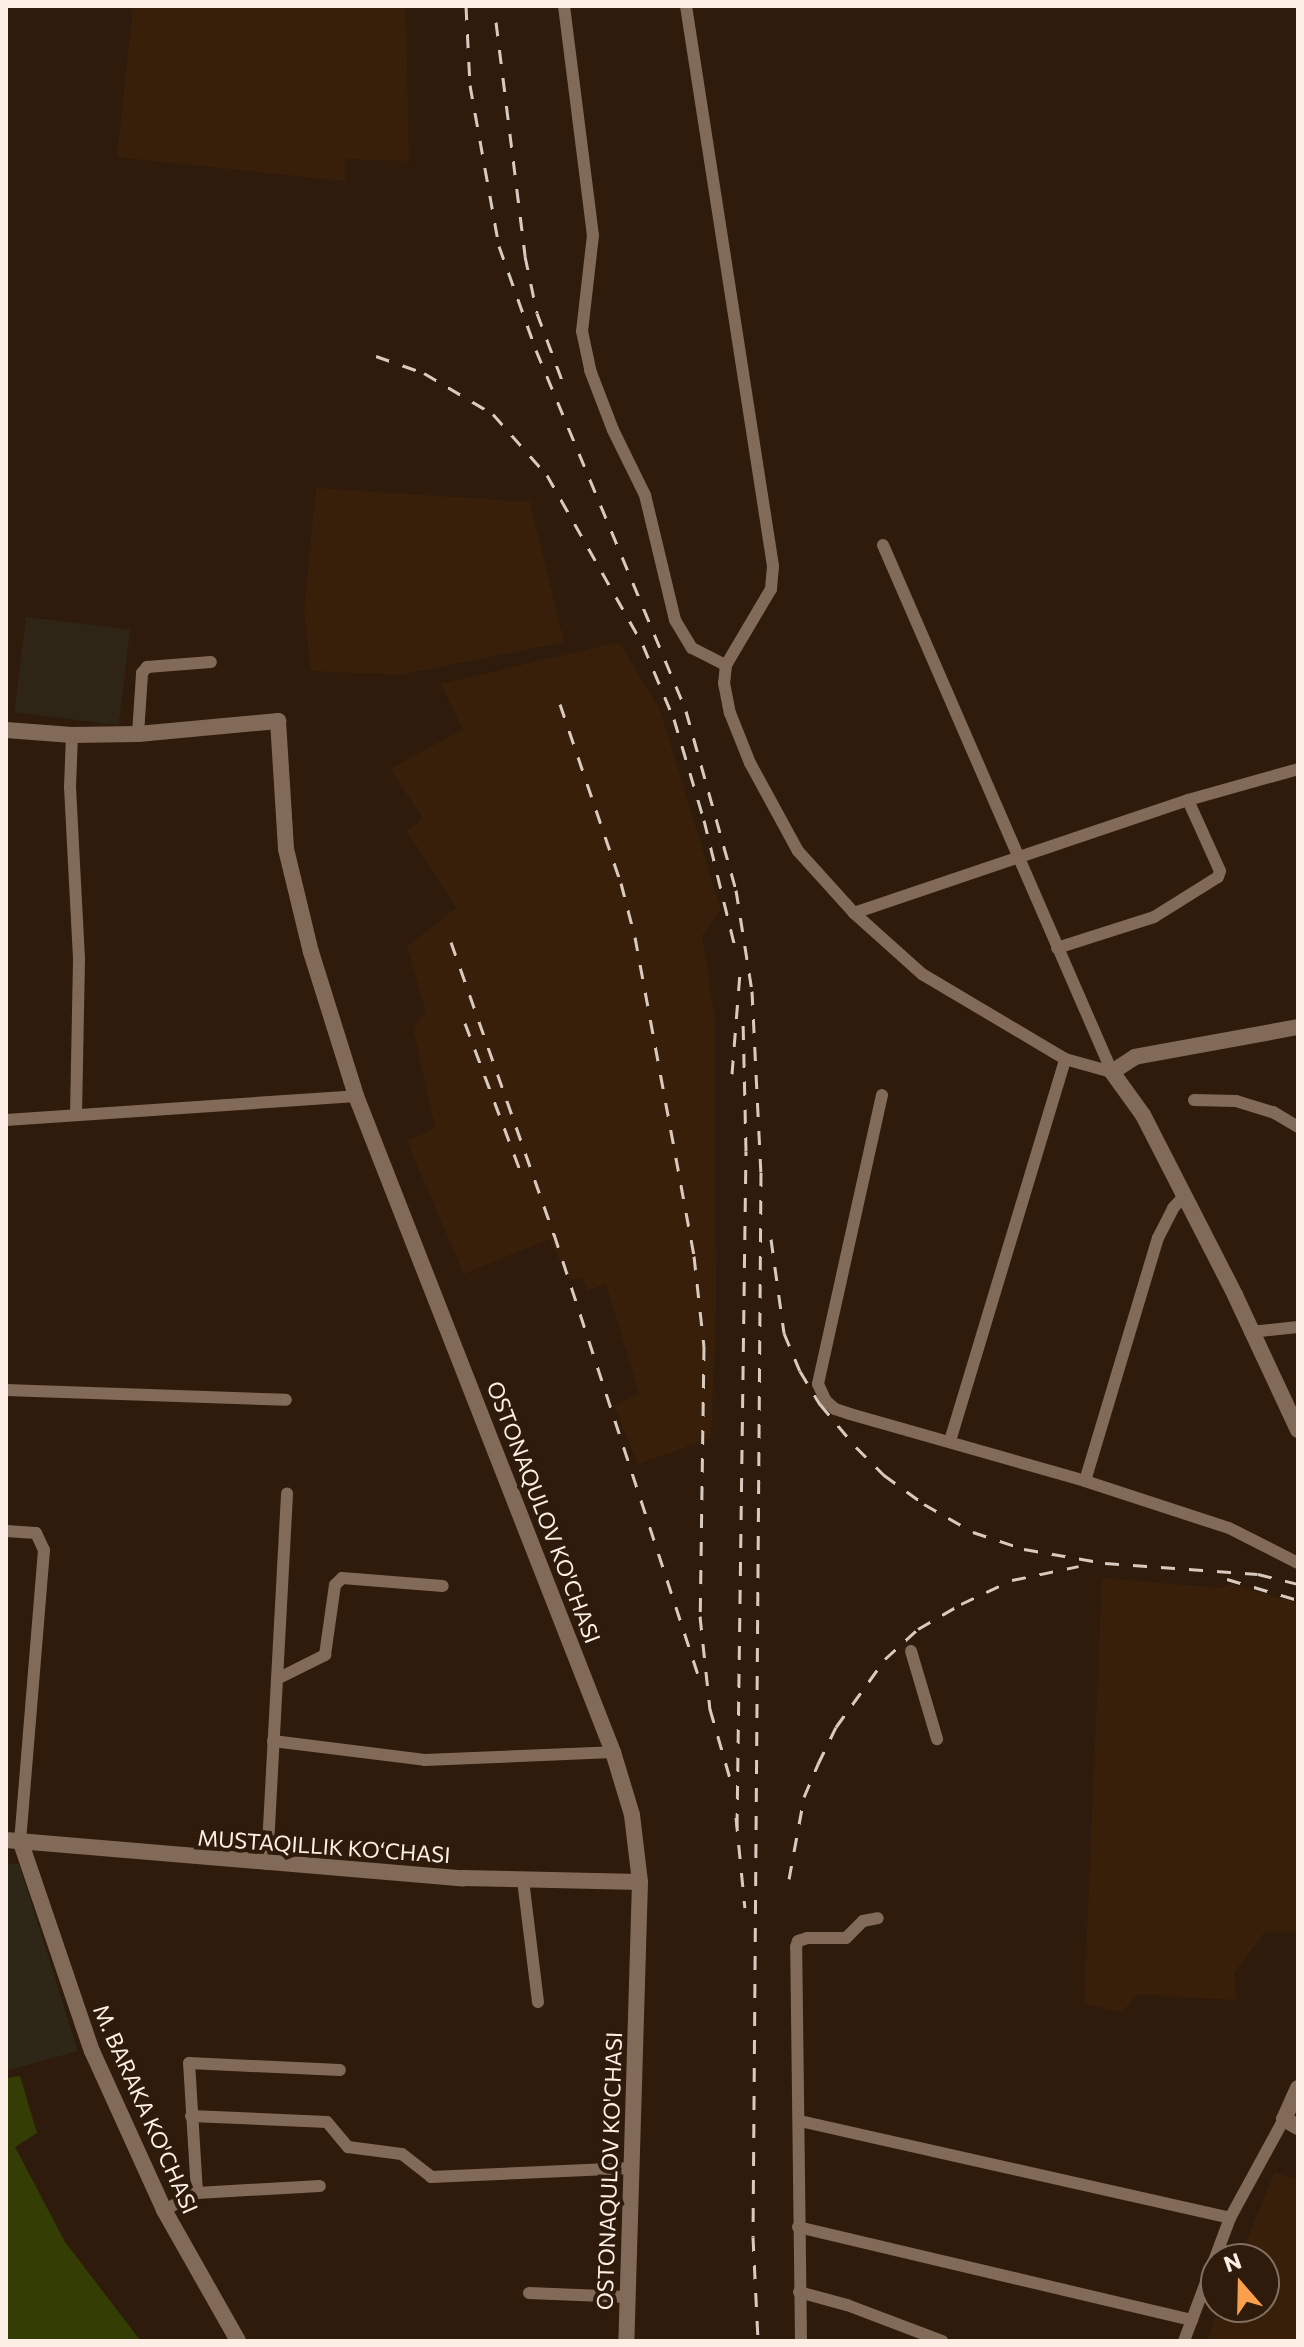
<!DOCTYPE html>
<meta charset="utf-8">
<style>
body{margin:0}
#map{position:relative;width:1304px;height:2347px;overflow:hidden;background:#2e1b0b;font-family:Commissioner,sans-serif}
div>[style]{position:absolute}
.built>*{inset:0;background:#381f0a}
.education>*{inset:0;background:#2f2516;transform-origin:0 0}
.medical>*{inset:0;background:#2e2616}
.green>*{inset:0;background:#343e04}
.minor>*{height:12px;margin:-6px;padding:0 6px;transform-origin:6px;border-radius:6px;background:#816a58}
.tertiary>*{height:16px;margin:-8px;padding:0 8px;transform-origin:8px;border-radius:8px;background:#816a58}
.rail>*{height:3px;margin-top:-1.5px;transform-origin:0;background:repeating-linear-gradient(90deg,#d9cabf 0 14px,transparent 0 28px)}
span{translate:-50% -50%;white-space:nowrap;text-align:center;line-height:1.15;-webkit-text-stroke:8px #2e1b0b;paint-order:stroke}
.street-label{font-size:22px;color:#fdefe5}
.frame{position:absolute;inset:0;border:8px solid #fdefe5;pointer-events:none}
.north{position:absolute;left:1200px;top:2243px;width:80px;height:80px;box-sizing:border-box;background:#2e1b0b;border:2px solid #817062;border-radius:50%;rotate:340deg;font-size:22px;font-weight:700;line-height:32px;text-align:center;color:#fdefe5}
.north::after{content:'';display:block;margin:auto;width:28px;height:36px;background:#f9a04c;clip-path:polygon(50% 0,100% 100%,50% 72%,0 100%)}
</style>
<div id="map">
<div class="built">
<div style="clip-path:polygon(133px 6px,406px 6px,409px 161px,346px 159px,345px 181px,117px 157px)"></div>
<div style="clip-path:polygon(316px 488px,530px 502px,564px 642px,399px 675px,311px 671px,304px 609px)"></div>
<div style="clip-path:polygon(619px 642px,660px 710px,721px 910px,702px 936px,715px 1018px,716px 1308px,711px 1438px,638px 1464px,614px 1406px,639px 1393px,606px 1284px,587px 1291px,582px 1277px,570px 1280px,549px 1239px,464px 1274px,407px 1141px,435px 1128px,413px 1027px,426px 1011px,407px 947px,456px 908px,407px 831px,423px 818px,390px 769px,463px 729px,441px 684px)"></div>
<div style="clip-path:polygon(1102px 1578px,1221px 1588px,1229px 1584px,1298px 1603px,1298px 1933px,1266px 1931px,1234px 1973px,1236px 2000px,1138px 1994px,1122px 2012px,1084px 2004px)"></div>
<div style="clip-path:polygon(1275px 2172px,1298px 2180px,1298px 2341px,1206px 2341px,1220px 2307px,1264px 2307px,1264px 2259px,1239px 2259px)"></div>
</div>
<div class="education">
<div style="left:26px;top:617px;width:105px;height:96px;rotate:7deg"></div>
</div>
<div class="medical">
<div style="clip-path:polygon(6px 1864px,19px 1864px,78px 2051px,6px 2071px)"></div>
</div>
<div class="green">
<div style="clip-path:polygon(20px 2076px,37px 2133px,15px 2147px,65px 2242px,140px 2340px,6px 2341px,6px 2078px)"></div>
</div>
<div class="minor">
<div style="left:564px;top:6px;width:231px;rotate:82.8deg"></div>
<div style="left:593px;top:235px;width:97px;rotate:96.5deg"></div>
<div style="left:582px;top:331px;width:40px;rotate:78deg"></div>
<div style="left:590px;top:370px;width:64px;rotate:69deg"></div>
<div style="left:613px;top:430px;width:72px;rotate:63.8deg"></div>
<div style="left:645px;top:495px;width:129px;rotate:76.5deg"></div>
<div style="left:675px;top:620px;width:33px;rotate:59deg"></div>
<div style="left:692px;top:648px;width:38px;rotate:27deg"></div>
<div style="left:686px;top:6px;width:567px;rotate:81.17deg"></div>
<div style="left:773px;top:566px;width:23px;rotate:95deg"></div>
<div style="left:771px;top:589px;width:88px;rotate:120.6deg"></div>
<div style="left:726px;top:665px;width:18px;rotate:96deg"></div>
<div style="left:724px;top:683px;width:31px;rotate:79deg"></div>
<div style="left:730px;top:713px;width:54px;rotate:68.2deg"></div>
<div style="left:750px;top:763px;width:100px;rotate:61.4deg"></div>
<div style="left:798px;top:851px;width:84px;rotate:47.9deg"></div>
<div style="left:854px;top:913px;width:91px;rotate:41.9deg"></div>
<div style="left:922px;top:974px;width:166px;rotate:30.7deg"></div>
<div style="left:1065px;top:1059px;width:49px;rotate:15.5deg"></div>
<div style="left:883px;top:545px;width:575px;rotate:66.51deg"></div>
<div style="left:138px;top:734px;width:61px;rotate:-86.2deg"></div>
<div style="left:142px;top:673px;width:8px;rotate:-50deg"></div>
<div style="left:147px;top:667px;width:64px;rotate:-4.5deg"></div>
<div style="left:72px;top:735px;width:52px;rotate:92.2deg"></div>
<div style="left:70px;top:787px;width:172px;rotate:87deg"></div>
<div style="left:79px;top:959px;width:156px;rotate:91.1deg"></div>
<div style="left:854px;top:913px;width:353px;rotate:-18.7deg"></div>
<div style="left:1188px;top:800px;width:114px;rotate:-15.7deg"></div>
<div style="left:1057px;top:948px;width:102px;rotate:-17.7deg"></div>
<div style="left:1154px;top:917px;width:75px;rotate:-32deg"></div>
<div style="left:1218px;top:877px;width:6px;rotate:-72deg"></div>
<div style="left:1220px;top:871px;width:78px;rotate:-114.3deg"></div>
<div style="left:882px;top:1095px;width:296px;rotate:102.5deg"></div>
<div style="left:818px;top:1384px;width:19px;rotate:65deg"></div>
<div style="left:826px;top:1401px;width:12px;rotate:42deg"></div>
<div style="left:835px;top:1409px;width:16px;rotate:18deg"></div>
<div style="left:850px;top:1414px;width:244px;rotate:15.9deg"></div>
<div style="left:1085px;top:1481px;width:151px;rotate:18.1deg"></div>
<div style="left:1229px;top:1528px;width:77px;rotate:26.9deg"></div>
<div style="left:1194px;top:1100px;width:42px;rotate:1.4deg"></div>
<div style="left:1236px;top:1101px;width:39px;rotate:17deg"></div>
<div style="left:1273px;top:1112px;width:29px;rotate:31deg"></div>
<div style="left:6px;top:1120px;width:351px;rotate:-3.9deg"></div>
<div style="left:1250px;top:1332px;width:48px;rotate:-5.9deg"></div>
<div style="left:6px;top:1390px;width:280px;rotate:2deg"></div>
<div style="left:950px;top:1441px;width:399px;rotate:-73.2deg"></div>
<div style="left:1085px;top:1481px;width:254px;rotate:-73.3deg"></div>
<div style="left:1158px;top:1238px;width:34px;rotate:-63deg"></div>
<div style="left:1173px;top:1208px;width:16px;rotate:-47deg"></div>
<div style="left:6px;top:1531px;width:30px;rotate:4deg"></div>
<div style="left:36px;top:1533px;width:19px;rotate:65deg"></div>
<div style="left:44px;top:1550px;width:291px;rotate:94.7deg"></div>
<div style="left:911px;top:1651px;width:92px;rotate:73.5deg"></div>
<div style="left:277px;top:1679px;width:54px;rotate:-26.6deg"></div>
<div style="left:325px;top:1655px;width:71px;rotate:-81.9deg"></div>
<div style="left:335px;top:1585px;width:10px;rotate:-45deg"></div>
<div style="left:342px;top:1578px;width:101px;rotate:4.5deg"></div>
<div style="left:273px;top:1741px;width:153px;rotate:7.1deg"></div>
<div style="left:425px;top:1760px;width:188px;rotate:-2.4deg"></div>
<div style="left:267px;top:1864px;width:371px;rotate:-86.9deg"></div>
<div style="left:523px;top:1880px;width:123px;rotate:83deg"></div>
<div style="left:191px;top:2116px;width:136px;rotate:2.5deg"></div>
<div style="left:327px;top:2122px;width:33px;rotate:50deg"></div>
<div style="left:348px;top:2147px;width:54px;rotate:7.4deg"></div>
<div style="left:402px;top:2154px;width:37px;rotate:38deg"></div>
<div style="left:431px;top:2177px;width:200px;rotate:-2.6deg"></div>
<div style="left:800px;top:2121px;width:441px;rotate:12.7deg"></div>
<div style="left:197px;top:2193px;width:130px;rotate:-93.5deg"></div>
<div style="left:189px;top:2063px;width:151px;rotate:2.7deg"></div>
<div style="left:164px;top:2210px;width:37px;rotate:-27deg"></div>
<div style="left:197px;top:2193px;width:123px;rotate:-3.3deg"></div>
<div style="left:798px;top:2227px;width:405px;rotate:13.3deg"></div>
<div style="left:799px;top:2292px;width:50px;rotate:15.2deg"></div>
<div style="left:847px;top:2305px;width:102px;rotate:20.8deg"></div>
<div style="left:529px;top:2293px;width:99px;rotate:2.3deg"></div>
<div style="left:801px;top:2341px;width:394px;rotate:-90.7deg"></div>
<div style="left:796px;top:1947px;width:6px;rotate:-72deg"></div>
<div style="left:798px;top:1941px;width:9px;rotate:-18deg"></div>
<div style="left:807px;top:1938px;width:39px"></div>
<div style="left:846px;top:1938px;width:24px;rotate:-45deg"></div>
<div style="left:863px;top:1921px;width:15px;rotate:-11deg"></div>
<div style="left:1184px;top:2341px;width:131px;rotate:-69.5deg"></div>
<div style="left:1230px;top:2218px;width:113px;rotate:-61.4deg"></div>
</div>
<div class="tertiary">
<div style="left:6px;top:730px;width:66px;rotate:4.3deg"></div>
<div style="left:72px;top:735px;width:66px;rotate:-0.9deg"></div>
<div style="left:138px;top:734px;width:141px;rotate:-5.3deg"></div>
<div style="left:278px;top:721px;width:128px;rotate:86.4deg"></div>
<div style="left:286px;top:849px;width:106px;rotate:76.4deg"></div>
<div style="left:311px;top:952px;width:151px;rotate:72.6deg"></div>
<div style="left:356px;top:1096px;width:705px;rotate:68.61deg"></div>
<div style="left:613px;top:1752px;width:66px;rotate:73.2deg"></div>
<div style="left:632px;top:1815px;width:67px;rotate:83.2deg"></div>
<div style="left:640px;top:1882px;width:459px;rotate:91.7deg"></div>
<div style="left:1298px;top:1027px;width:166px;rotate:169.6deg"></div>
<div style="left:1135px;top:1057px;width:27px;rotate:147deg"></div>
<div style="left:1112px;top:1072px;width:53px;rotate:54.2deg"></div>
<div style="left:1143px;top:1115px;width:202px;rotate:62.9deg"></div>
<div style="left:1235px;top:1295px;width:149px;rotate:65deg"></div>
<div style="left:6px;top:1840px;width:459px;rotate:4.8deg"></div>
<div style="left:463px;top:1878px;width:177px;rotate:1.3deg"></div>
<div style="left:20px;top:1840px;width:223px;rotate:71.2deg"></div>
<div style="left:92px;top:2051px;width:175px;rotate:65.6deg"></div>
<div style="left:164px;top:2210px;width:150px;rotate:60.5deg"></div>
<div style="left:1298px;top:2088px;width:34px;rotate:114deg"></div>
<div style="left:1284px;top:2119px;width:16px;rotate:30deg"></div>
</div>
<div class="rail">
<div style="left:466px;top:6px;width:79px;rotate:87.1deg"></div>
<div style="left:470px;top:85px;width:164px;rotate:79.8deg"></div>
<div style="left:499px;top:246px;width:110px;rotate:70.4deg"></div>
<div style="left:536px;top:350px;width:391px;rotate:67.4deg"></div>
<div style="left:686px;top:711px;width:186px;rotate:74.4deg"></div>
<div style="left:736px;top:890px;width:102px;rotate:81deg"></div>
<div style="left:752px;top:991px;width:181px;rotate:87.2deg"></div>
<div style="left:761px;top:1172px;width:1065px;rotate:90.43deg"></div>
<div style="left:753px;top:2237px;width:104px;rotate:87.2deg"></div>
<div style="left:496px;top:22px;width:236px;rotate:82.9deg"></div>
<div style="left:525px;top:256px;width:58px;rotate:78.1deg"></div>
<div style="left:537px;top:313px;width:75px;rotate:69.6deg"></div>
<div style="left:376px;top:356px;width:51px;rotate:19.5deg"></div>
<div style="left:424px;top:373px;width:80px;rotate:30.7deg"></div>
<div style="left:493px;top:414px;width:81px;rotate:48.5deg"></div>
<div style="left:547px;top:475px;width:195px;rotate:60.5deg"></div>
<div style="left:643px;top:645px;width:80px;rotate:67.3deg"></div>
<div style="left:674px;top:719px;width:105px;rotate:73.5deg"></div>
<div style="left:704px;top:820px;width:127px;rotate:76.3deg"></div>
<div style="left:560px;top:704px;width:189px;rotate:71.2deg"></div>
<div style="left:621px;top:883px;width:56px;rotate:75.5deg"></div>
<div style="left:635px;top:937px;width:324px;rotate:79.5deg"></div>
<div style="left:694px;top:1256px;width:91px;rotate:83.7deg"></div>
<div style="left:704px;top:1346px;width:270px;rotate:90.8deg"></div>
<div style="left:700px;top:1616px;width:94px;rotate:83.9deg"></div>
<div style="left:710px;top:1709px;width:79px;rotate:73.9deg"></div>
<div style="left:451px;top:942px;width:310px;rotate:70.6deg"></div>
<div style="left:554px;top:1234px;width:464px;rotate:71.9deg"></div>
<div style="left:465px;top:1023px;width:157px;rotate:69.5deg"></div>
<div style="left:732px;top:1074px;width:101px;rotate:-85.5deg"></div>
<div style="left:771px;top:1239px;width:95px;rotate:82.1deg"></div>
<div style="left:784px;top:1333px;width:41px;rotate:67.2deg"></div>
<div style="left:800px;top:1371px;width:39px;rotate:59deg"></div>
<div style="left:820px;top:1404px;width:56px;rotate:50.1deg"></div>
<div style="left:856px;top:1447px;width:40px;rotate:45deg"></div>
<div style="left:884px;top:1475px;width:49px;rotate:35.9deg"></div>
<div style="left:924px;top:1504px;width:56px;rotate:29.7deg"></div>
<div style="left:973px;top:1532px;width:54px;rotate:18.4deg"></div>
<div style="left:1024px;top:1549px;width:82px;rotate:9.8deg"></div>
<div style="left:1105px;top:1563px;width:153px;rotate:4.1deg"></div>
<div style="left:1258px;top:1574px;width:41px;rotate:14deg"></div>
<div style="left:1227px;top:1579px;width:74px;rotate:16.5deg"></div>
<div style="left:736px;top:1817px;width:91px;rotate:84.4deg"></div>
<div style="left:737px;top:1827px;width:676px;rotate:-89.24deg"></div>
<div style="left:746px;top:1151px;width:132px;rotate:-91.3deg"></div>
<div style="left:789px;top:1879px;width:83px;rotate:-79.6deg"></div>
<div style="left:804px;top:1797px;width:36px;rotate:-67deg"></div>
<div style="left:818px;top:1764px;width:41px;rotate:-64.1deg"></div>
<div style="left:836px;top:1727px;width:84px;rotate:-54.2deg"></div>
<div style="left:885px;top:1659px;width:45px;rotate:-42.3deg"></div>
<div style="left:918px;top:1629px;width:50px;rotate:-30.2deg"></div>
<div style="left:961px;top:1604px;width:56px;rotate:-25.2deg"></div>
<div style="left:1012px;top:1580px;width:68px;rotate:-11.8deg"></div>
</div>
<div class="street-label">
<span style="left:544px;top:1512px;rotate:69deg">OSTONAQULOV KO'CHASI</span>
<span style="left:324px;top:1846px;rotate:4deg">MUSTAQILLIK KO‘CHASI</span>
<span style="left:146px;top:2109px;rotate:66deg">M. BARAKA KO'CHASI</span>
<span style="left:609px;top:2171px;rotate:-88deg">OSTONAQULOV KO'CHASI</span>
</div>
<div class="frame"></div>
<div class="north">N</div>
</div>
